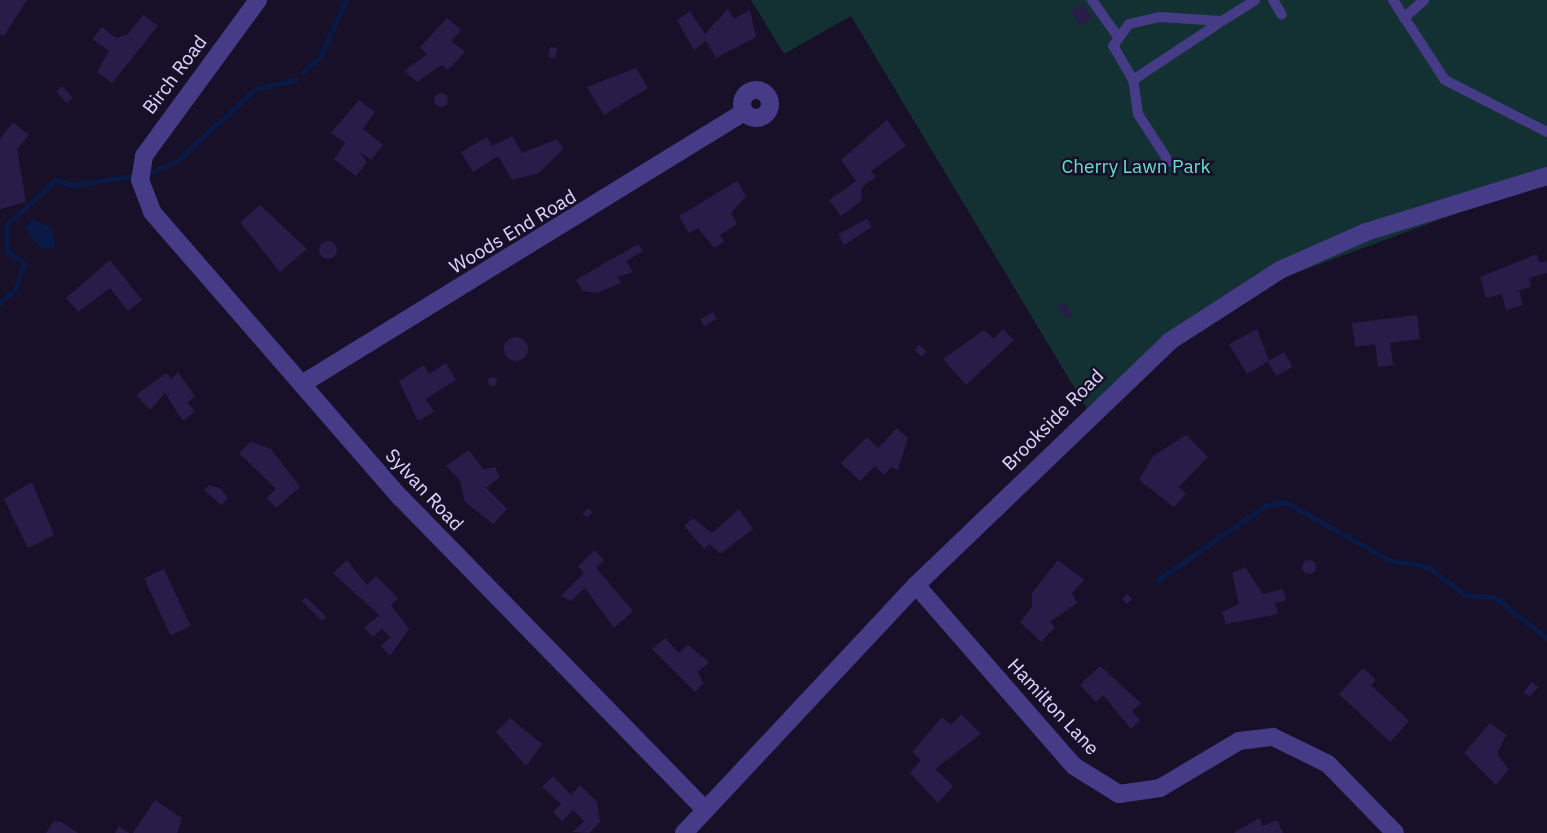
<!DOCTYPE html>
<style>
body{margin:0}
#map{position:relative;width:1547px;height:833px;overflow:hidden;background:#171028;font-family:"IBM Plex Sans",sans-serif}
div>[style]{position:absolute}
.green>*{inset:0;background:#133032}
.water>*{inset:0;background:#0a1a47}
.stream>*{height:5px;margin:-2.5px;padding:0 2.5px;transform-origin:2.5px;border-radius:2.5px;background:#0a1a47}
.building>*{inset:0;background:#2a1c49;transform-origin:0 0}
.round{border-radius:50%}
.lane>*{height:10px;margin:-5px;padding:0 5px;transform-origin:5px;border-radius:5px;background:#463b87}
.street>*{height:18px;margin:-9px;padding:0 9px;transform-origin:9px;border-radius:9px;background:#463b87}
.street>.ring{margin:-9px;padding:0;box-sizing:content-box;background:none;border:18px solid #463b87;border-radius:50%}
span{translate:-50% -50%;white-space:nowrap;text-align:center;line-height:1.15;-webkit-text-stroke:5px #171028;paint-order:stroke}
.street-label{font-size:19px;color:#e0d7ff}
.park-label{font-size:19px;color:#61e1ce}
</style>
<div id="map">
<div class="green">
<div style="clip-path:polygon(751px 0,1547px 0,1547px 180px,1247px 291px,1089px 412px,851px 16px,784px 54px)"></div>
</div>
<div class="water">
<div style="clip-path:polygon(32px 219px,53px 229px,55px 248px,41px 248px,32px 238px,25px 229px)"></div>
</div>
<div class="stream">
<div style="left:303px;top:72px;width:23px;rotate:-41deg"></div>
<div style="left:320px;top:57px;width:63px;rotate:-65.5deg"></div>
<div style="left:0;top:303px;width:21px;rotate:-43deg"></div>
<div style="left:15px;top:289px;width:27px;rotate:-70deg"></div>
<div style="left:24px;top:264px;width:22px;rotate:-141deg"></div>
<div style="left:7px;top:250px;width:25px;rotate:-92deg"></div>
<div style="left:6px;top:225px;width:67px;rotate:-42deg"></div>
<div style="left:56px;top:180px;width:19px;rotate:16deg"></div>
<div style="left:74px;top:185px;width:77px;rotate:-9deg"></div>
<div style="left:150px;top:173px;width:30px;rotate:-24deg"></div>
<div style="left:177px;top:161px;width:106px;rotate:-42.7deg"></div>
<div style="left:255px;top:89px;width:41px;rotate:-12.7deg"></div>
<div style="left:1158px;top:580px;width:131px;rotate:-34.8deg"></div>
<div style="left:1266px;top:505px;width:19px;rotate:-9deg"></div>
<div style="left:1285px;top:502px;width:119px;rotate:29.1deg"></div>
<div style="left:1389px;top:560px;width:40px;rotate:10deg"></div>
<div style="left:1428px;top:567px;width:46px;rotate:37.1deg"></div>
<div style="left:1465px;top:595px;width:29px;rotate:4deg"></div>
<div style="left:1494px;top:597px;width:67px;rotate:37.7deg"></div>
</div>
<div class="building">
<div style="clip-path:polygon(0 0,27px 0,4px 36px,0 34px)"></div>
<div style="left:1083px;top:4px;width:17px;height:14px;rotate:57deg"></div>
<div style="clip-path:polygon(728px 9px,734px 19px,750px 10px,756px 37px,716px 58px,706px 41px,694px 50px,677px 20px,690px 11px,705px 34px)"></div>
<div style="clip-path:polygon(143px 15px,158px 26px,112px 83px,97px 72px,109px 51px,92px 39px,102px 27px,116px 38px,128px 34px)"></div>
<div style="clip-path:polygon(447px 18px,461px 30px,451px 41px,465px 52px,448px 70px,442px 65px,417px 82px,404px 71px,427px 54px,420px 47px)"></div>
<div style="left:550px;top:47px;width:7px;height:10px;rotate:8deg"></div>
<div style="clip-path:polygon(636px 68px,648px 88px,604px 115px,587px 87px)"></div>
<div style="left:62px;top:86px;width:16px;height:8px;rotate:47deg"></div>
<div class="round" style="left:434px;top:93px;width:14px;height:14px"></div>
<div style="clip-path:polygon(359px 100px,375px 112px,363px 129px,383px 145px,371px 160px,360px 152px,367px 162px,356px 176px,334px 159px,345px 143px,331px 133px)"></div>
<div style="clip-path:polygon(887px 120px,906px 146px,871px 171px,876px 177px,862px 187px,861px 201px,841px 216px,829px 200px,856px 181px,841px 160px)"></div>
<div style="clip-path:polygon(13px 122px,29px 135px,17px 149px,26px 202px,0 209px,0 139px)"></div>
<div style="clip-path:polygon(512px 136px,522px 153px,557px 139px,563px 149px,539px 173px,512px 180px,498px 156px,473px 172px,461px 152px,487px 137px,492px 146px)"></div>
<div style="clip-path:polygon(737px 181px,746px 196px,731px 213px,737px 224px,720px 235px,724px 242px,714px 248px,698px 228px,689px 233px,679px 216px)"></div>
<div style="clip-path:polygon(260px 205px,307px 249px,280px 272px,240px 222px)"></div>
<div style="clip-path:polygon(867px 219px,872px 227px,844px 245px,838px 234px)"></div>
<div class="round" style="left:319px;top:241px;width:18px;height:18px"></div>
<div style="clip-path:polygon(638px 244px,643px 251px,626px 261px,633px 272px,617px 277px,621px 283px,597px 293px,583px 291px,576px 280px)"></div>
<div style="clip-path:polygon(1537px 254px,1539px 263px,1547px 261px,1547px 273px,1529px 278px,1531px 287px,1519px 290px,1523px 305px,1506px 310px,1502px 294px,1486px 298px,1480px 277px)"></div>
<div style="clip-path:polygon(110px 260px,142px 300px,128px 311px,110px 288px,78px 312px,66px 298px)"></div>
<div style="clip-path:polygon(1064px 302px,1073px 315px,1067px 319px,1057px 306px)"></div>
<div style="left:713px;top:312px;width:8px;height:15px;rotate:60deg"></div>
<div style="clip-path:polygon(1417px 315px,1420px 339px,1390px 343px,1393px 365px,1378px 367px,1375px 344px,1355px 347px,1352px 323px)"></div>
<div style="clip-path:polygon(1003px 329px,1014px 340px,966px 385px,943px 359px,984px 330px,994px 339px)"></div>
<div style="clip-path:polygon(1257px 329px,1269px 361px,1247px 374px,1229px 344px)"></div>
<div class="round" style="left:504px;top:337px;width:24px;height:24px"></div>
<div style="clip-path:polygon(919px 345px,927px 351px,922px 357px,915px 350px)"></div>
<div style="left:1284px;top:352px;width:17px;height:19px;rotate:59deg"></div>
<div style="clip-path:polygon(446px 363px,456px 380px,426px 399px,434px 412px,418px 421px,399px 381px,424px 365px,429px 374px)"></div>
<div style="clip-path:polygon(178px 372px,195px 396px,187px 403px,195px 411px,183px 421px,165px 393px,150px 410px,136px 395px,166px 373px,171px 379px)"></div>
<div class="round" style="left:487.5px;top:376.5px;width:9px;height:9px"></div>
<div style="clip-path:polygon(897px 428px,908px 438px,898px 470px,891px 467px,884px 475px,875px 466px,860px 481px,841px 463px,867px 437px,878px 448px)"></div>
<div style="clip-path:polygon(1186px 435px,1208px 457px,1179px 487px,1186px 494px,1174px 507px,1139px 480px,1152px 457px)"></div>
<div style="clip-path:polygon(251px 442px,271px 449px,300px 487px,276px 508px,267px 498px,276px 489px,239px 453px)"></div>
<div style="clip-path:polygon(469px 450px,483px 469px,495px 467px,500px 477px,486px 488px,507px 509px,493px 524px,465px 502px,460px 481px,446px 466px)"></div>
<div style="clip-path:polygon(32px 482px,54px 535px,28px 548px,4px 499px)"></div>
<div style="clip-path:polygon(209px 485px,220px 488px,228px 498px,221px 505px,204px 490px)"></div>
<div style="left:589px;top:508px;width:6px;height:8px;rotate:51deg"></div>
<div style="clip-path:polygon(739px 509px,753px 529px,720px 554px,710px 544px,704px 549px,684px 526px,693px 518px,712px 533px)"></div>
<div style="clip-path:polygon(595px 550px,604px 560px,596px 568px,633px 611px,614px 628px,585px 588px,571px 601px,561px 596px,584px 573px,578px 566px)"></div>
<div style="clip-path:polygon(347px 560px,367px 585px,376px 576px,398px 598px,391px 605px,409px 629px,390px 656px,381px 646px,390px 637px,382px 629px,373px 637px,364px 628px,379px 615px,333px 573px)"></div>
<div style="clip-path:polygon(1058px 560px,1084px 580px,1072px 593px,1077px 603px,1050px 622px,1055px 627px,1041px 642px,1020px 622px,1032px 607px,1032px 593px)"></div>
<div class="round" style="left:1302px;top:560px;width:14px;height:14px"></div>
<div style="clip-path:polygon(1245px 567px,1263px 594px,1283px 589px,1286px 600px,1275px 603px,1278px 614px,1226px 624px,1222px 612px,1239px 604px,1232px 573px)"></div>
<div style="left:164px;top:569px;width:63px;height:22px;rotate:65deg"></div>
<div style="left:1127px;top:594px;width:7px;height:7px;rotate:45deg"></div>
<div style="left:306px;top:597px;width:28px;height:6px;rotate:44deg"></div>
<div style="clip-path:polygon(665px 638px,679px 653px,688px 645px,709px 662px,698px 672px,703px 683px,695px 692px,652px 649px)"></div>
<div style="clip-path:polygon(1100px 666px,1141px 703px,1132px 711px,1140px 720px,1131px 729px,1103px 695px,1096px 702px,1080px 685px)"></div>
<div style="clip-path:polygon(1363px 668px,1376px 680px,1371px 685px,1409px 721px,1390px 742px,1339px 694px)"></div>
<div style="left:1532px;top:682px;width:8px;height:13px;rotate:40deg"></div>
<div style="clip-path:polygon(961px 714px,981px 734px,935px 769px,953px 786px,938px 803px,910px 773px,921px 760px,912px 752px,942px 717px,951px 725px)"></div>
<div style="clip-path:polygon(510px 718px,542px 744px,526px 766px,496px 732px)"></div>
<div style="clip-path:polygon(1490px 723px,1506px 735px,1497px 754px,1509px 769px,1496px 785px,1464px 753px)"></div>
<div style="clip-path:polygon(553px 776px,571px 795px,580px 785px,597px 802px,600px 822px,589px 833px,573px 832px,584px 821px,573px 810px,562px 821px,553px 812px,561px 804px,542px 787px)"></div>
<div style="clip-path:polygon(155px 800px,182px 818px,177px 833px,133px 833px)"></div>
<div style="clip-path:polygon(1259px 818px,1263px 826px,1277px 820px,1283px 833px,1234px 833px)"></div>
<div style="clip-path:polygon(54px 821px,61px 822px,78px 833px,46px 833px)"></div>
<div style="clip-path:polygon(119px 826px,129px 833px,115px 833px)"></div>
</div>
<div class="lane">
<div style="left:1092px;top:0;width:42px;rotate:54.8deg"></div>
<div style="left:1273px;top:0;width:17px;rotate:59deg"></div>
<div style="left:1393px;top:0;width:95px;rotate:57deg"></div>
<div style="left:1445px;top:80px;width:114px;rotate:27deg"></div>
<div style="left:1404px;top:18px;width:27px;rotate:-42deg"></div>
<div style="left:1133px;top:80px;width:39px;rotate:-120deg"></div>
<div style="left:1113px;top:46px;width:27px;rotate:-54deg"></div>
<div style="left:1129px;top:24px;width:32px;rotate:-13deg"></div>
<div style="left:1160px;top:17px;width:62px;rotate:3.7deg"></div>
<div style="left:1222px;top:21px;width:39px;rotate:-32deg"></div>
<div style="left:1169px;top:162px;width:57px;rotate:-122.9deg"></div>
<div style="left:1138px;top:114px;width:34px;rotate:-98deg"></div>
<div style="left:1133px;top:80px;width:103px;rotate:-33.5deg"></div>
</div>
<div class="street">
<div style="left:258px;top:0;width:193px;rotate:126.2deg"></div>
<div style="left:144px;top:156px;width:24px;rotate:99deg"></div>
<div style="left:140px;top:180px;width:34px;rotate:69deg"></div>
<div style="left:152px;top:212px;width:379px;rotate:49deg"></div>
<div style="left:401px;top:498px;width:432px;rotate:45.7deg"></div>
<div class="ring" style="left:742px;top:90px;width:10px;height:10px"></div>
<div style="left:302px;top:384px;width:519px;rotate:-31.61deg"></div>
<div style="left:916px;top:585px;width:240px;rotate:48.9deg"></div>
<div style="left:1074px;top:766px;width:53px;rotate:31.9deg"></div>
<div style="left:1119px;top:794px;width:41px;rotate:-8.3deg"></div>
<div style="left:1160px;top:788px;width:92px;rotate:-30.7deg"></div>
<div style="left:1239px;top:741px;width:34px;rotate:-7deg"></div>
<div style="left:1273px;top:737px;width:61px;rotate:26.1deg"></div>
<div style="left:1328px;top:764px;width:96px;rotate:45.8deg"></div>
<div style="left:684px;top:833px;width:340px;rotate:-46.9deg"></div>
<div style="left:916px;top:585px;width:352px;rotate:-43.8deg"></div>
<div style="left:1170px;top:341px;width:131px;rotate:-32.8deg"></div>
<div style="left:1280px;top:270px;width:94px;rotate:-23.8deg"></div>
<div style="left:1366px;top:232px;width:189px;rotate:-17.2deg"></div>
</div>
<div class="street-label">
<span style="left:175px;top:75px;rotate:-53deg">Birch Road</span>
<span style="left:513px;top:232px;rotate:-31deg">Woods End Road</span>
<span style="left:1053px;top:420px;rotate:-45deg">Brookside Road</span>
<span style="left:424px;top:490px;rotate:47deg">Sylvan Road</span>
<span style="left:1053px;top:707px;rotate:47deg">Hamilton Lane</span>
</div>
<div class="park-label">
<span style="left:1136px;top:167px">Cherry Lawn Park</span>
</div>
</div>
